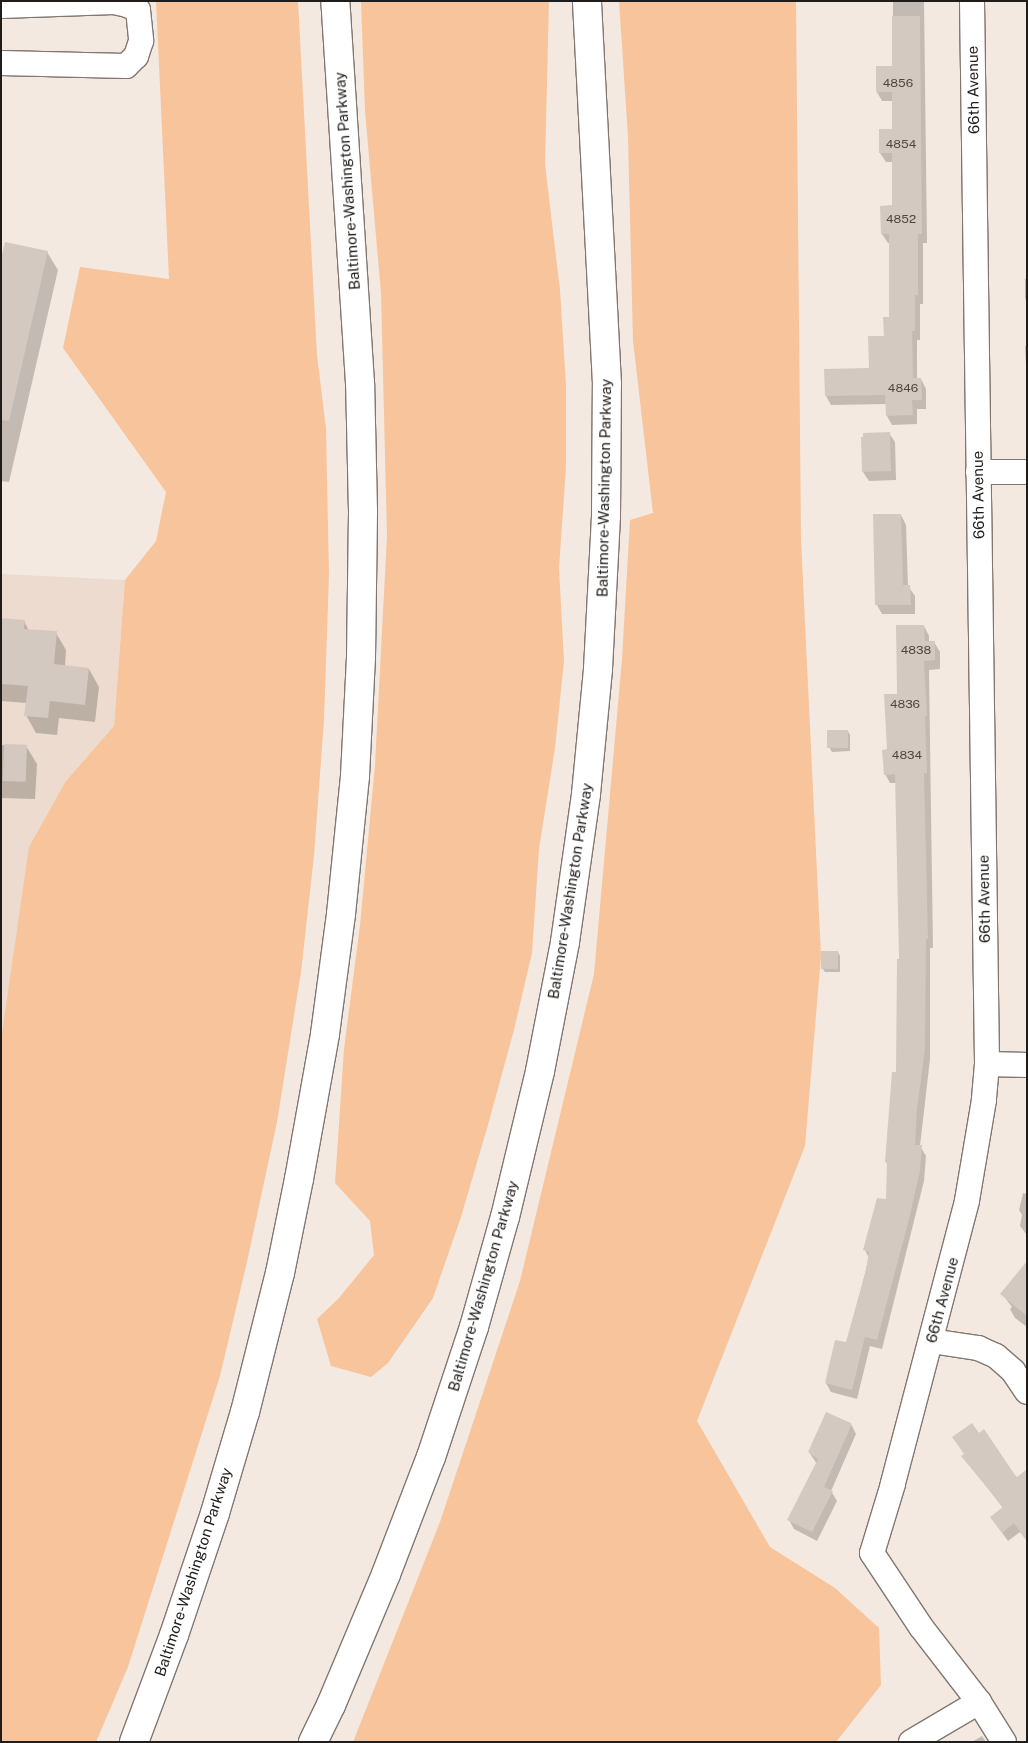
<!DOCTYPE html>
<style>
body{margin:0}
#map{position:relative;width:1028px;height:1743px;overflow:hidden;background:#f4e9e1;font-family:"Public Sans",sans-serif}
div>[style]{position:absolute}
.built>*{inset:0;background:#ecdbce}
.green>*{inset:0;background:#f7c49b}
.shadow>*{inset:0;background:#0003}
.building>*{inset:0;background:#d3c9c1;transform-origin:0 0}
.roads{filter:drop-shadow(1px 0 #817770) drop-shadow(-1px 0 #817770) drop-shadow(0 1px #817770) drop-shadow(0 -1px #817770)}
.minor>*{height:24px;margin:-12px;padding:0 12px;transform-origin:12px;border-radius:12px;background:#fff}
.highway>*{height:28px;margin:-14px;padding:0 14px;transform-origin:14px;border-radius:14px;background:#fff}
span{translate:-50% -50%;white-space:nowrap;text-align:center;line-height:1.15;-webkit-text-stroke:4px #fff;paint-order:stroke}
.number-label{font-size:12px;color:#4d4743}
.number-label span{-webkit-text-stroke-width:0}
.street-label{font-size:15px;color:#201c19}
.frame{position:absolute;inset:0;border:2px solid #201c19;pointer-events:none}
</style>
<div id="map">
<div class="built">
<div style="clip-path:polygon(1px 574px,125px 580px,114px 726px,66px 781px,8px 1002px,1px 1040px)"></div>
</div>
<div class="green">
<div style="clip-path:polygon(156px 1px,298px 1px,317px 355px,326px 429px,329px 575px,324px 720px,314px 856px,301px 972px,277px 1122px,247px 1262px,220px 1376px,128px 1667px,96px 1742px,1px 1742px,1px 1040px,29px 847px,66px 781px,114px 726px,125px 580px,156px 541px,166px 492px,63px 348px,80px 267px,169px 279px)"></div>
<div style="clip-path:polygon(361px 1px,549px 1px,545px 164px,560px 290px,566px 385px,566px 468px,559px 568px,564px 661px,555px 748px,539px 849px,532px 953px,514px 1030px,488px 1125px,461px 1217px,433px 1298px,388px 1363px,371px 1377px,331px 1366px,317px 1319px,339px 1298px,374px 1255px,370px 1221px,335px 1183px,344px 1049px,360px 925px,375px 765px,387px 536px,381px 293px,365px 111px)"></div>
<div style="clip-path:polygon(619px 1px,796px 1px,801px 539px,821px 956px,805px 1146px,697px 1421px,770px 1547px,835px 1588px,879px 1628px,881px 1685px,836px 1742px,353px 1742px,440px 1522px,520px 1281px,594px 974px,622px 659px,630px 520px,653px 513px,633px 341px,628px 137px)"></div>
</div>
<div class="shadow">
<div style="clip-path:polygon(893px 1px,924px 1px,927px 243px,923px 243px,923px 304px,920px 304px,920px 340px,917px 340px,917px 380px,921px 379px,926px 389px,926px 409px,917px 409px,917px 424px,892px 425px,887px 416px,886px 404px,831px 405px,826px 396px,870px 369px,885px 337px,890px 319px,890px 243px,888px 243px,882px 234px,893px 206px,893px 162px,886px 162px,880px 153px,880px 130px,894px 130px,894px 101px,882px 101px,877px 92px,893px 67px)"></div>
<div style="clip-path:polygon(47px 252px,58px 270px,9px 482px,1px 481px,1px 263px)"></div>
<div style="clip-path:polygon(1025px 279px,1027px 279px,1027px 302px,1025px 298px)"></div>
<div style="clip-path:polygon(1025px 346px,1027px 346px,1027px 367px,1026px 365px)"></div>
<div style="clip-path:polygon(889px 433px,895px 442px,896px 480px,869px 481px,863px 472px,862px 439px)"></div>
<div style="clip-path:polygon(901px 515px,906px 525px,908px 586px,915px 596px,915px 614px,882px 614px,877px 605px)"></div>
<div style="clip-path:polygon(1px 619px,24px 621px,29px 631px,56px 633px,66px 650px,65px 666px,89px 669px,99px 687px,95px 722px,59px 718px,57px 735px,36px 733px,26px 715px,27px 703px,1px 701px)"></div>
<div style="clip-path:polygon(924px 626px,929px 636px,929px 642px,934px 642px,940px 652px,940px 669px,929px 670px,933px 948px,930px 948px,930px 1059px,920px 1146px,926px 1156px,924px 1181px,882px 1349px,870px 1346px,857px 1399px,831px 1392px,826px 1383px,847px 1344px,869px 1258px,865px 1250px,887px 1201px,888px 1166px,886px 1162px,894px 1073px,897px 1073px,901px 960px,896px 783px,890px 783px,885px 774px,899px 695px)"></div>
<div style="clip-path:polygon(848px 731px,850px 735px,850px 751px,832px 752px,829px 747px)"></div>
<div style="clip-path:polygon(1px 745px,26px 746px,37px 764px,35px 799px,1px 798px)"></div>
<div style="clip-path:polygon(838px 952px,840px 956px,840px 972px,825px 972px,822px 968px)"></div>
<div style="clip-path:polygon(1023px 1193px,1027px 1194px,1027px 1235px,1020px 1226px,1022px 1215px,1019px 1210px)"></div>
<div style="clip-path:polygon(1027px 1263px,1027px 1327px,1015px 1318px,1010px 1309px,1012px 1307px,1002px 1294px)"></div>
<div style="clip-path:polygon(851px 1424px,856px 1434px,831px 1491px,837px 1501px,817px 1541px,794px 1529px,789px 1520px,817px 1464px,809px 1452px)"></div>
<div style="clip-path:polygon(963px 1456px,1014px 1476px,1027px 1485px,1027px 1541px,1020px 1532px,1008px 1541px,991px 1517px,1003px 1508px)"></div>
<div style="clip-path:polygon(982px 1736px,986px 1742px,972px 1742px)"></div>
</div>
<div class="building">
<div style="clip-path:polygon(892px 16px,920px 16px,922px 234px,918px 234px,918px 295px,915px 295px,915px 331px,912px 331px,913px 378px,921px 378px,922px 400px,912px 400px,913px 415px,886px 416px,885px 395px,825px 396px,824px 369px,869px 368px,868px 336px,884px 336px,883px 317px,889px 317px,889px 234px,881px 234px,880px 206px,892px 205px,892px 153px,879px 153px,879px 129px,892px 129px,892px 92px,876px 92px,876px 66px,892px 66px)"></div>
<div style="clip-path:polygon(5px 242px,48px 251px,9px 421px,1px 420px,1px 258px)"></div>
<div style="clip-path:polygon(890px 432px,891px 471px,862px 472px,861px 437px,863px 437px,863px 433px)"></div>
<div style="clip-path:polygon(873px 514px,901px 514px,903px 585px,910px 585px,911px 605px,875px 605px)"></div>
<div style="clip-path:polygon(1px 618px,25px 620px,24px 629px,57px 631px,54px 664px,89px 668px,85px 705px,50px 701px,48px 718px,24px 716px,28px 686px,1px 684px)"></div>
<div style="clip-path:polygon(896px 625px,924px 625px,925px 641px,935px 641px,935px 660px,924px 661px,927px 716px,925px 716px,927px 773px,924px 773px,928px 939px,926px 939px,925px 1049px,917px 1109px,915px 1145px,922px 1145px,920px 1171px,908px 1223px,877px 1340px,865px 1337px,852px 1390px,825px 1383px,835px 1340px,846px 1342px,866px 1270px,869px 1252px,863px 1250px,877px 1198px,886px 1199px,887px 1162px,885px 1162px,892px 1072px,896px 1072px,897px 959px,899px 959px,895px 774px,884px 775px,882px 750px,887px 749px,884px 694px,897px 694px)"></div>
<div style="left:827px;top:730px;width:21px;height:18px"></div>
<div style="left:4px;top:744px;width:23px;height:37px;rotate:2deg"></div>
<div style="left:821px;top:951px;width:17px;height:18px"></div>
<div style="clip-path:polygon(1027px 1261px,1027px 1316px,1000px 1294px)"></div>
<div style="clip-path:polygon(826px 1412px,851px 1423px,851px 1426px,824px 1487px,833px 1491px,812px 1532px,787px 1520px,818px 1459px,808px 1452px)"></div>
<div style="clip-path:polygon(972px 1423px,979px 1433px,984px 1429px,1015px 1475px,1017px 1477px,1027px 1469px,1027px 1541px,1014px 1523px,1002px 1533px,990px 1517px,1003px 1507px,961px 1456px,964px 1454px,952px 1437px)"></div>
</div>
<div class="roads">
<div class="minor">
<div style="left:972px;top:1px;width:1063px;rotate:89.19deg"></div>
<div style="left:987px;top:1064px;width:36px;rotate:95deg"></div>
<div style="left:984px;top:1100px;width:102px;rotate:99.6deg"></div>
<div style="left:967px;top:1201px;width:293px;rotate:104.7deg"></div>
<div style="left:893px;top:1484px;width:72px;rotate:106.9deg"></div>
<div style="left:872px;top:1553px;width:89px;rotate:56.5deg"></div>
<div style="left:921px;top:1627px;width:95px;rotate:52.3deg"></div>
<div style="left:979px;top:1702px;width:47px;rotate:58deg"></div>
<div style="left:1px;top:6px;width:113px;rotate:-2deg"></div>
<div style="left:114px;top:2px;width:13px;rotate:13deg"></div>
<div style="left:127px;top:5px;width:12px;rotate:24deg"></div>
<div style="left:138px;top:10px;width:31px;rotate:84deg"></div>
<div style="left:141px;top:41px;width:16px;rotate:108deg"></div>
<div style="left:136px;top:56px;width:14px;rotate:135deg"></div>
<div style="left:126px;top:66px;width:125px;rotate:-178.6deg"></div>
<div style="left:978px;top:472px;width:49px"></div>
<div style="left:987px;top:1064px;width:40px;rotate:1.4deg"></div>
<div style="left:931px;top:1341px;width:48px;rotate:8.5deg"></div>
<div style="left:978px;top:1348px;width:20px;rotate:24deg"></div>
<div style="left:996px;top:1356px;width:23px;rotate:41deg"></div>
<div style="left:1013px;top:1371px;width:25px;rotate:56deg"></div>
<div style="left:911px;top:1742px;width:79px;rotate:-30.5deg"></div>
</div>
<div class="highway">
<div style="left:134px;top:1742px;width:114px;rotate:-69.5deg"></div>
<div style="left:174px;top:1635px;width:129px;rotate:-71.4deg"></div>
<div style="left:215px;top:1513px;width:105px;rotate:-73.5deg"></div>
<div style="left:245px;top:1412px;width:143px;rotate:-75.9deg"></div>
<div style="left:280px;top:1273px;width:96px;rotate:-78.6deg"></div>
<div style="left:299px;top:1179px;width:147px;rotate:-79.8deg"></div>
<div style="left:325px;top:1034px;width:121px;rotate:-82.4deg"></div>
<div style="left:341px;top:914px;width:139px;rotate:-84.2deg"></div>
<div style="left:355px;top:776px;width:119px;rotate:-87.1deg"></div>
<div style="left:361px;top:657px;width:146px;rotate:-89.2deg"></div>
<div style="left:363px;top:511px;width:128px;rotate:-91.3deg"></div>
<div style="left:360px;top:383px;width:383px;rotate:-93.7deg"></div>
<div style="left:313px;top:1742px;width:41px;rotate:-64.1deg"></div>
<div style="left:331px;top:1705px;width:142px;rotate:-67.2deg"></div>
<div style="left:386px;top:1574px;width:125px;rotate:-69deg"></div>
<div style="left:431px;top:1457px;width:137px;rotate:-71.7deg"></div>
<div style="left:474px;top:1327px;width:114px;rotate:-74.3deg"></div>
<div style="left:505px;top:1217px;width:150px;rotate:-76.5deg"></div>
<div style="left:540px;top:1071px;width:131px;rotate:-79deg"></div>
<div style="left:565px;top:942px;width:149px;rotate:-81.9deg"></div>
<div style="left:586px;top:794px;width:126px;rotate:-84.5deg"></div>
<div style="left:598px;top:669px;width:153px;rotate:-87deg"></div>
<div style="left:606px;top:516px;width:132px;rotate:-89.6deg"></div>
<div style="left:607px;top:384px;width:384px;rotate:-93deg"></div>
</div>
</div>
<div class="number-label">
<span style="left:898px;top:84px">4856</span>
<span style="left:901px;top:145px">4854</span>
<span style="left:901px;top:220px">4852</span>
<span style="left:903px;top:389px">4846</span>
<span style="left:916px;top:651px">4838</span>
<span style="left:905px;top:705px">4836</span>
<span style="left:907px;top:756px">4834</span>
</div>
<div class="street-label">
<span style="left:973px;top:90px;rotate:-91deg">66th Avenue</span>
<span style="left:347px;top:181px;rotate:-94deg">Baltimore-Washington Parkway</span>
<span style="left:604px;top:488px;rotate:-89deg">Baltimore-Washington Parkway</span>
<span style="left:978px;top:495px;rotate:-91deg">66th Avenue</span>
<span style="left:570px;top:891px;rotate:-81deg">Baltimore-Washington Parkway</span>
<span style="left:984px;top:899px;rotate:-91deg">66th Avenue</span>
<span style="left:483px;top:1286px;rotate:-74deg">Baltimore-Washington Parkway</span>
<span style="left:942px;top:1300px;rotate:-75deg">66th Avenue</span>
<span style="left:193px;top:1572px;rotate:-72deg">Baltimore-Washington Parkway</span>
</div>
<div class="frame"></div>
</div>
